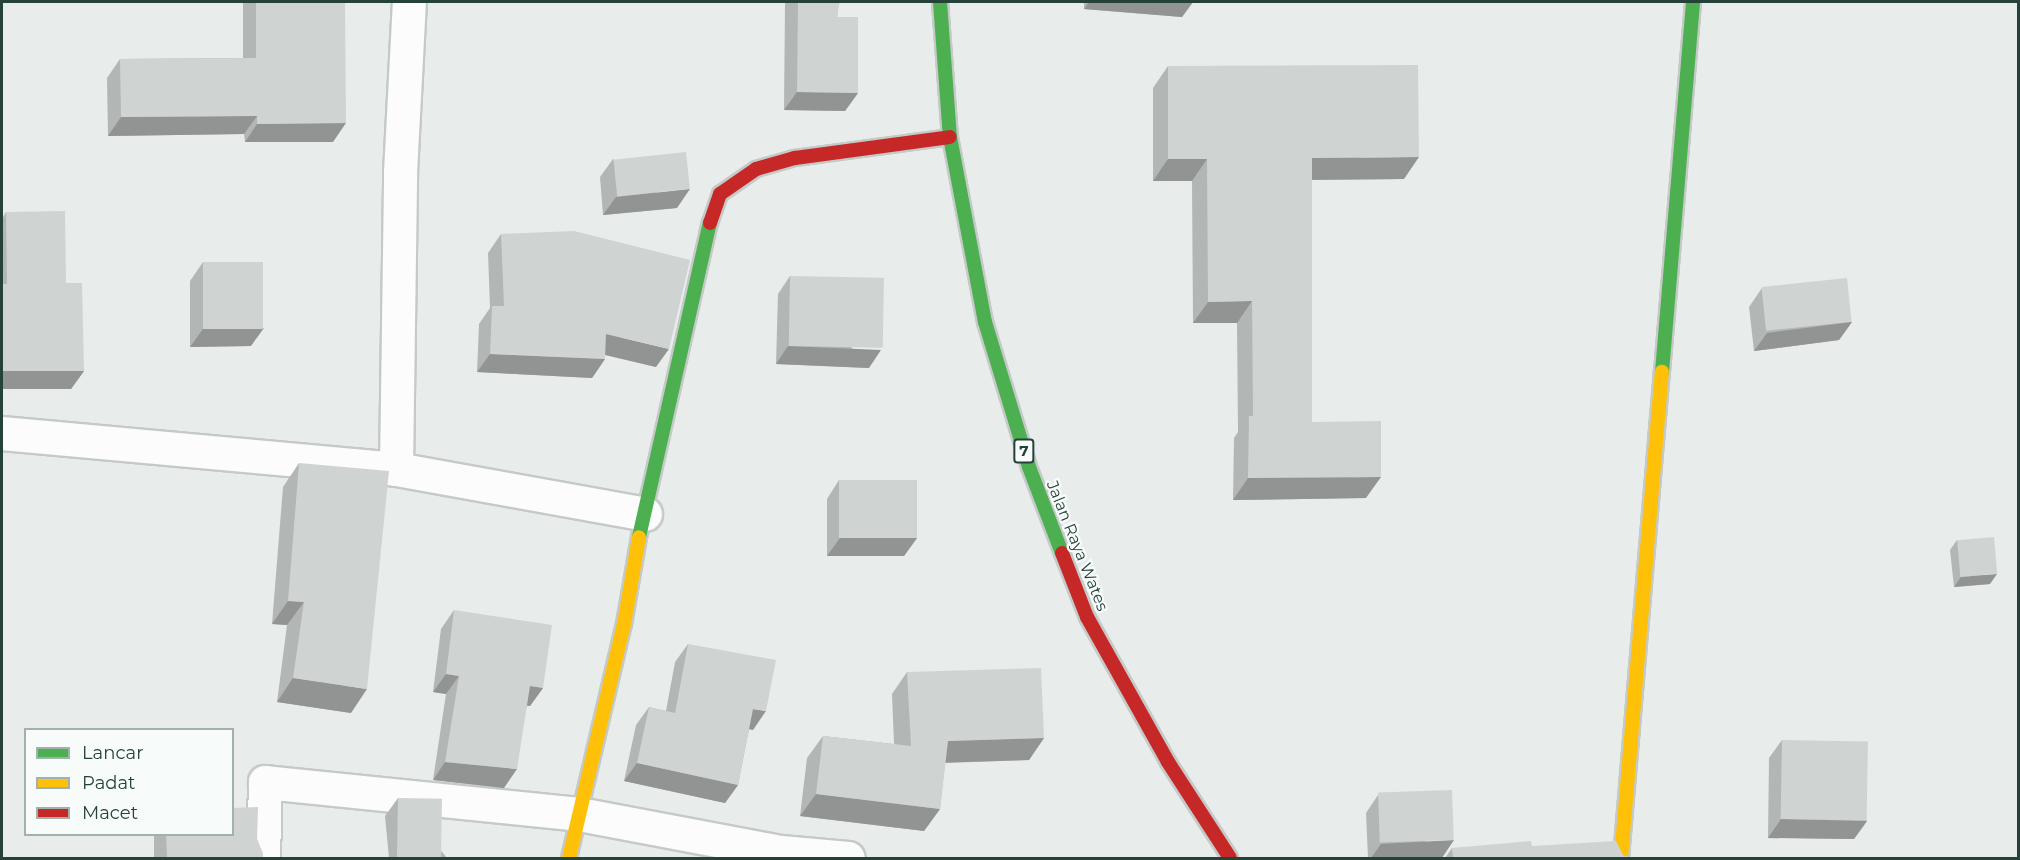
<!DOCTYPE html>
<style>
body{margin:0}
#map{position:relative;width:2020px;height:860px;overflow:hidden;background:#e8edeb;font-family:Montserrat,sans-serif}
div>[style]{position:absolute}
.roads{filter:drop-shadow(2px 0 #c5cac8) drop-shadow(-2px 0 #c5cac8) drop-shadow(0 2px #c5cac8) drop-shadow(0 -2px #c5cac8)}
.street>*{height:33px;margin:-16.5px;padding:0 16.5px;transform-origin:16.5px;border-radius:16.5px;background:#fcfcfc}
.fast>*{height:14px;margin:-7px;padding:0 7px;transform-origin:7px;border-radius:7px;background:#4caf50}
.slow>*{height:14px;margin:-7px;padding:0 7px;transform-origin:7px;border-radius:7px;background:#ffc107}
.jam>*{height:14px;margin:-7px;padding:0 7px;transform-origin:7px;border-radius:7px;background:#c62828}
.wall>*{inset:0;background:#b2b6b5}
.shaded-wall>*{inset:0;background:#919493}
.building>*{inset:0;background:#cfd4d2;transform-origin:0 0}
span{translate:-50% -50%;white-space:nowrap;text-align:center;line-height:1.15;-webkit-text-stroke:4.5px #f7fbf9;paint-order:stroke}
.shield-label span{padding:2px 4px;background:#f7fbf9;border:2px solid;border-radius:4px;-webkit-text-stroke-width:0}
.shield-label{font-size:15px;color:#24423a;font-weight:700}
.street-label{font-size:16px;color:#24423a}
.frame{position:absolute;inset:0;border:3px solid #24423a;pointer-events:none}
.legend{position:absolute;left:24px;top:728px;width:210px;height:108px;box-sizing:border-box;background:#f7fbf9;border:2px solid #a3b1ad;margin:0;padding:8px 10px;list-style:none;font-size:18px;color:#24423a}
.legend li{display:flex;align-items:center;gap:12px;height:30px}
.legend b{width:30px;border:2px solid #a3b1ad}
</style>
<div id="map">
<div class="roads">
<div class="street">
<div style="left:2px;top:433px;width:396px;rotate:5.2deg"></div>
<div style="left:396px;top:469px;width:253px;rotate:10.2deg"></div>
<div style="left:396px;top:469px;width:297px;rotate:-89.2deg"></div>
<div style="left:400px;top:172px;width:170px;rotate:-87deg"></div>
<div style="left:263px;top:858px;width:76px;rotate:-88.5deg"></div>
<div style="left:265px;top:782px;width:316px;rotate:5.8deg"></div>
<div style="left:579px;top:814px;width:206px;rotate:10.7deg"></div>
<div style="left:781px;top:852px;width:67px;rotate:5.1deg"></div>
</div>
<div class="fast">
<div style="left:940px;top:2px;width:135px;rotate:85.8deg"></div>
<div style="left:950px;top:137px;width:188px;rotate:79.3deg"></div>
<div style="left:985px;top:322px;width:152px;rotate:73.1deg"></div>
<div style="left:1029px;top:467px;width:92px;rotate:69deg"></div>
<div style="left:1662px;top:372px;width:371px;rotate:-85.2deg"></div>
<div style="left:639px;top:537px;width:322px;rotate:-77.3deg"></div>
</div>
<div class="slow">
<div style="left:569px;top:858px;width:240px;rotate:-76.8deg"></div>
<div style="left:624px;top:624px;width:88px;rotate:-80.2deg"></div>
<div style="left:1621px;top:858px;width:488px;rotate:-85.2deg"></div>
</div>
<div class="jam">
<div style="left:710px;top:223px;width:31px;rotate:-71deg"></div>
<div style="left:720px;top:194px;width:44px;rotate:-34.8deg"></div>
<div style="left:756px;top:169px;width:41px;rotate:-15.8deg"></div>
<div style="left:795px;top:158px;width:156px;rotate:-7.7deg"></div>
<div style="left:1062px;top:553px;width:69px;rotate:68.7deg"></div>
<div style="left:1087px;top:617px;width:166px;rotate:60.8deg"></div>
<div style="left:1168px;top:762px;width:114px;rotate:57.1deg"></div>
</div>
</div>
<div class="wall">
<div style="clip-path:polygon(243px 2px,345px 2px,333px 142px,245px 142px,244px 134px,108px 136px,107px 78px,120px 59px,243px 58px)"></div>
<div style="clip-path:polygon(785px 2px,839px 2px,837px 17px,858px 93px,845px 111px,784px 110px)"></div>
<div style="clip-path:polygon(1084px 2px,1193px 2px,1182px 17px,1084px 9px)"></div>
<div style="clip-path:polygon(1168px 66px,1404px 179px,1312px 180px,1312px 422px,1366px 498px,1233px 500px,1234px 438px,1238px 432px,1237px 323px,1193px 323px,1192px 181px,1153px 181px,1153px 88px)"></div>
<div style="clip-path:polygon(613px 159px,677px 208px,603px 215px,600px 177px)"></div>
<div style="clip-path:polygon(6px 212px,66px 283px,84px 371px,71px 389px,2px 389px,2px 219px)"></div>
<div style="clip-path:polygon(501px 234px,656px 367px,605px 355px,605px 359px,592px 378px,477px 372px,479px 324px,490px 308px,488px 253px)"></div>
<div style="clip-path:polygon(203px 262px,251px 346px,190px 347px,190px 281px)"></div>
<div style="clip-path:polygon(790px 276px,869px 368px,776px 364px,778px 294px)"></div>
<div style="clip-path:polygon(1762px 288px,1852px 322px,1839px 340px,1754px 351px,1749px 307px)"></div>
<div style="clip-path:polygon(299px 463px,351px 713px,277px 702px,287px 625px,272px 624px,283px 487px)"></div>
<div style="clip-path:polygon(839px 480px,917px 538px,904px 556px,827px 556px,827px 499px)"></div>
<div style="clip-path:polygon(1957px 540px,1990px 584px,1954px 587px,1950px 550px)"></div>
<div style="clip-path:polygon(454px 610px,543px 688px,530px 706px,527px 706px,504px 788px,433px 780px,446px 694px,433px 692px,441px 629px)"></div>
<div style="clip-path:polygon(688px 644px,753px 730px,749px 729px,738px 785px,725px 803px,624px 781px,636px 725px,649px 707px,666px 711px,675px 662px)"></div>
<div style="clip-path:polygon(907px 672px,1044px 738px,1029px 760px,945px 763px,940px 809px,924px 831px,800px 816px,807px 758px,823px 736px,894px 744px,892px 694px)"></div>
<div style="clip-path:polygon(1782px 740px,1867px 821px,1854px 839px,1768px 838px,1769px 758px)"></div>
<div style="clip-path:polygon(1378px 795px,1442px 858px,1368px 858px,1366px 813px)"></div>
<div style="clip-path:polygon(398px 798px,447px 858px,389px 858px,385px 816px)"></div>
<div style="clip-path:polygon(154px 834px,232px 834px,257px 839px,263px 858px,154px 858px)"></div>
<div style="clip-path:polygon(1532px 846px,1623px 855px,1633px 858px,1445px 858px,1452px 848px)"></div>
</div>
<div class="shaded-wall">
<div style="clip-path:polygon(1089px 2px,1193px 2px,1182px 17px,1084px 9px)"></div>
<div style="clip-path:polygon(797px 92px,858px 93px,845px 111px,784px 110px)"></div>
<div style="clip-path:polygon(257px 116px,244px 134px,108px 136px,121px 117px)"></div>
<div style="clip-path:polygon(346px 123px,333px 142px,245px 142px,257px 124px)"></div>
<div style="clip-path:polygon(1419px 157px,1404px 179px,1296px 180px,1312px 158px)"></div>
<div style="clip-path:polygon(1168px 159px,1207px 159px,1192px 181px,1153px 181px)"></div>
<div style="clip-path:polygon(690px 189px,677px 208px,603px 215px,616px 197px)"></div>
<div style="clip-path:polygon(1252px 301px,1237px 323px,1193px 323px,1208px 302px)"></div>
<div style="clip-path:polygon(1852px 322px,1839px 340px,1754px 351px,1767px 333px)"></div>
<div style="clip-path:polygon(264px 328px,251px 346px,190px 347px,203px 329px)"></div>
<div style="clip-path:polygon(606px 334px,669px 349px,656px 367px,593px 352px)"></div>
<div style="clip-path:polygon(788px 346px,881px 350px,869px 368px,776px 364px)"></div>
<div style="clip-path:polygon(490px 354px,605px 359px,592px 378px,477px 372px)"></div>
<div style="clip-path:polygon(2px 371px,84px 371px,71px 389px,2px 389px)"></div>
<div style="clip-path:polygon(1381px 477px,1366px 498px,1233px 500px,1248px 478px)"></div>
<div style="clip-path:polygon(840px 538px,917px 538px,904px 556px,827px 556px)"></div>
<div style="clip-path:polygon(1997px 574px,1990px 584px,1954px 587px,1961px 577px)"></div>
<div style="clip-path:polygon(288px 601px,304px 602px,287px 625px,272px 624px)"></div>
<div style="clip-path:polygon(446px 674px,459px 676px,446px 694px,433px 692px)"></div>
<div style="clip-path:polygon(293px 678px,367px 689px,351px 713px,277px 702px)"></div>
<div style="clip-path:polygon(530px 686px,543px 688px,530px 706px,517px 704px)"></div>
<div style="clip-path:polygon(753px 709px,766px 711px,753px 730px,740px 727px)"></div>
<div style="clip-path:polygon(1044px 738px,1029px 760px,933px 763px,948px 741px)"></div>
<div style="clip-path:polygon(445px 762px,517px 769px,504px 788px,433px 780px)"></div>
<div style="clip-path:polygon(637px 763px,738px 785px,725px 803px,624px 781px)"></div>
<div style="clip-path:polygon(816px 794px,940px 809px,924px 831px,800px 816px)"></div>
<div style="clip-path:polygon(1781px 819px,1867px 821px,1854px 839px,1768px 838px)"></div>
<div style="clip-path:polygon(1454px 840px,1442px 858px,1371px 858px,1381px 844px)"></div>
</div>
<div class="building">
<div style="clip-path:polygon(256px 2px,345px 2px,346px 123px,257px 124px,257px 116px,121px 117px,120px 59px,256px 58px)"></div>
<div style="clip-path:polygon(798px 2px,839px 2px,837px 17px,858px 17px,858px 93px,797px 92px)"></div>
<div style="clip-path:polygon(1418px 65px,1419px 157px,1312px 158px,1312px 422px,1381px 421px,1381px 477px,1248px 478px,1249px 416px,1253px 416px,1252px 301px,1208px 302px,1207px 159px,1168px 159px,1168px 66px)"></div>
<div style="left:686px;top:152px;width:37px;height:73px;rotate:84deg"></div>
<div style="clip-path:polygon(65px 211px,66px 283px,82px 283px,84px 371px,2px 371px,2px 284px,7px 284px,6px 212px)"></div>
<div style="clip-path:polygon(574px 231px,690px 260px,669px 349px,606px 334px,605px 359px,490px 354px,492px 306px,504px 306px,501px 234px)"></div>
<div style="left:203px;top:262px;width:60px;height:67px"></div>
<div style="left:790px;top:276px;width:94px;height:70px;rotate:1deg"></div>
<div style="left:1847px;top:278px;width:44px;height:86px;rotate:84deg"></div>
<div style="clip-path:polygon(299px 463px,389px 471px,367px 689px,293px 678px,304px 602px,288px 601px)"></div>
<div style="left:839px;top:480px;width:78px;height:58px"></div>
<div style="left:1994px;top:537px;width:37px;height:37px;rotate:85deg"></div>
<div style="clip-path:polygon(454px 610px,552px 625px,543px 688px,530px 686px,517px 769px,445px 762px,459px 676px,446px 674px)"></div>
<div style="clip-path:polygon(688px 644px,776px 660px,766px 711px,753px 709px,738px 785px,637px 763px,649px 707px,675px 713px)"></div>
<div style="clip-path:polygon(1041px 668px,1044px 738px,948px 741px,940px 809px,816px 794px,823px 736px,911px 746px,907px 672px)"></div>
<div style="left:1782px;top:740px;width:86px;height:79px;rotate:1deg"></div>
<div style="left:1452px;top:790px;width:50px;height:74px;rotate:88deg"></div>
<div style="left:398px;top:798px;width:44px;height:60px;rotate:1deg"></div>
<div style="clip-path:polygon(258px 807px,257px 839px,263px 853px,263px 858px,167px 858px,166px 834px,232px 834px,232px 808px)"></div>
<div style="clip-path:polygon(1531px 841px,1532px 846px,1616px 841px,1623px 855px,1633px 858px,1453px 858px,1452px 848px)"></div>
</div>
<div class="shield-label">
<span style="left:1024px;top:451px">7</span>
</div>
<div class="street-label">
<span style="left:1077px;top:546px;rotate:68deg">Jalan Raya Wates</span>
</div>
<div class="frame"></div>
<ul class="legend">
<li><b style="height:8px;background:#4caf50"></b>Lancar</li>
<li><b style="height:8px;background:#ffc107"></b>Padat</li>
<li><b style="height:8px;background:#c62828"></b>Macet</li>
</ul>
</div>
